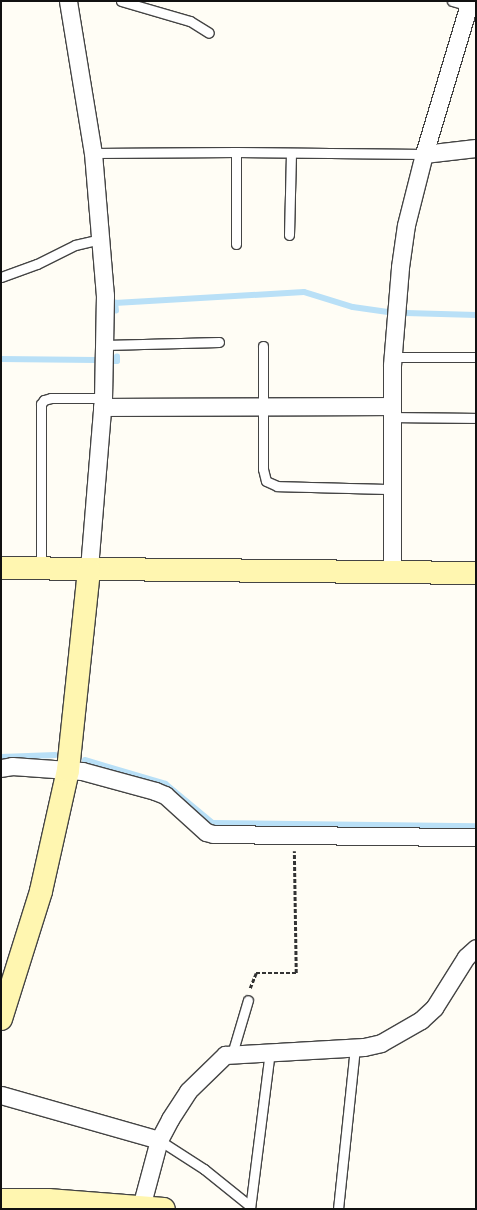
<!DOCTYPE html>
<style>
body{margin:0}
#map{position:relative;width:477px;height:1210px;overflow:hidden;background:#fffdf5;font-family:Merriweather,serif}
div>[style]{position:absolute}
.stream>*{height:5.5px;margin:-2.75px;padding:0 2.75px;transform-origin:2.75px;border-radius:2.75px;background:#b9e0f7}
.path>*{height:2.5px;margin-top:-1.25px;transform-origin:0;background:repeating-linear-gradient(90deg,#333 0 4px,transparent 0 6px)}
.roads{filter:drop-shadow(1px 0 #444) drop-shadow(-1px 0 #444) drop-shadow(0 1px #444) drop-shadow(0 -1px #444)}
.lane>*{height:9px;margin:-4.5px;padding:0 4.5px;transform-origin:4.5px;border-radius:4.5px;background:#fff}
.street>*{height:17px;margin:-8.5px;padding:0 8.5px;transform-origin:8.5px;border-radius:8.5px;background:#fff}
.secondary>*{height:22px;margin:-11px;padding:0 11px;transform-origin:11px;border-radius:11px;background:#fff6b0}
span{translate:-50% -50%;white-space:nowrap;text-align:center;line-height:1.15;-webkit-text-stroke:4px #fff;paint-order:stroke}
.frame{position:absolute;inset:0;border:2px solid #111;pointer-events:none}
</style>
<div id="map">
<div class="stream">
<div style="left:116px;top:311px;width:8px;rotate:-97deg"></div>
<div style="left:115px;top:303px;width:189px;rotate:-3.3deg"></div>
<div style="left:304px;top:292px;width:51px;rotate:17deg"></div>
<div style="left:353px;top:307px;width:35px;rotate:8deg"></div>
<div style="left:406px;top:313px;width:70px;rotate:1.6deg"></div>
<div style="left:1px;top:359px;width:95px;rotate:0.6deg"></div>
<div style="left:114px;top:361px;width:3px"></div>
<div style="left:117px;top:361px;width:4px;rotate:-90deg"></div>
<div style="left:1px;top:757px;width:54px;rotate:-2.1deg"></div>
<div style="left:85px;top:760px;width:84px;rotate:16.5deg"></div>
<div style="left:166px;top:784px;width:61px;rotate:39.7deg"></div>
<div style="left:213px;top:823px;width:263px;rotate:0.7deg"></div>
</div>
<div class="path">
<div style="left:250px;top:988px;width:16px;rotate:-68deg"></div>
<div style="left:256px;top:973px;width:40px"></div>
<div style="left:296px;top:973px;width:122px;rotate:-90.9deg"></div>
</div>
<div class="roads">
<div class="lane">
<div style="left:121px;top:1px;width:72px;rotate:16.2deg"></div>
<div style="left:190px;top:21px;width:22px;rotate:32deg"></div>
<div style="left:452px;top:1px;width:18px;rotate:16deg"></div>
<div style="left:93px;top:153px;width:143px;rotate:-0.4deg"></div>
<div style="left:236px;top:152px;width:188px;rotate:0.6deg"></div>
<div style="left:289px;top:235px;width:82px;rotate:-88.6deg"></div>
<div style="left:236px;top:244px;width:92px;rotate:-90deg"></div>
<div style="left:1px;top:277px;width:38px;rotate:-20deg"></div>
<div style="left:37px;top:264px;width:42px;rotate:-26.6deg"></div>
<div style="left:75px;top:245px;width:28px;rotate:-13deg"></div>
<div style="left:105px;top:345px;width:114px;rotate:-1.5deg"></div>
<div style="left:263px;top:346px;width:123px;rotate:90deg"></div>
<div style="left:263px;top:469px;width:12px;rotate:76deg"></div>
<div style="left:266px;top:481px;width:12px;rotate:24deg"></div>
<div style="left:277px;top:486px;width:115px;rotate:1.5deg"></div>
<div style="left:393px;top:357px;width:83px"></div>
<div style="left:392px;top:417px;width:84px;rotate:0.7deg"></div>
<div style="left:41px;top:569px;width:165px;rotate:-90deg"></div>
<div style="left:41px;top:404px;width:5px;rotate:-53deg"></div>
<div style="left:44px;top:400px;width:7px;rotate:-16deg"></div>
<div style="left:51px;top:398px;width:52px"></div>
<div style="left:232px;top:1054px;width:56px;rotate:-73.5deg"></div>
<div style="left:159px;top:1140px;width:54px;rotate:32.8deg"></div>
<div style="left:204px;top:1169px;width:59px;rotate:38.8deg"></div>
<div style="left:250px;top:1209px;width:159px;rotate:-82.8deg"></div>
<div style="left:338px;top:1209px;width:162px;rotate:-84deg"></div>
</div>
<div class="street">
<div style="left:68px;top:1px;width:154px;rotate:80.7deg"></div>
<div style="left:93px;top:153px;width:143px;rotate:85.2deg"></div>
<div style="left:105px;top:295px;width:103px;rotate:91.1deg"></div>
<div style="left:103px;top:398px;width:173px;rotate:94.7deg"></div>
<div style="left:424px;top:154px;width:52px;rotate:-6.6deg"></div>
<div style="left:102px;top:407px;width:290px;rotate:-0.2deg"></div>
<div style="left:392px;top:573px;width:208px;rotate:-90deg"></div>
<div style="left:392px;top:365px;width:98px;rotate:-85.3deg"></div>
<div style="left:400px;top:267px;width:42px;rotate:-81.9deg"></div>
<div style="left:406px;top:225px;width:73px;rotate:-75.8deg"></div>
<div style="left:424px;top:154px;width:160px;rotate:-73.3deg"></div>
<div style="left:1px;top:768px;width:11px;rotate:-10deg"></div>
<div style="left:12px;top:766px;width:70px;rotate:4.1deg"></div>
<div style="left:82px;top:771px;width:76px;rotate:15.3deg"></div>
<div style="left:155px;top:791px;width:11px;rotate:22deg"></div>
<div style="left:165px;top:795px;width:55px;rotate:42.1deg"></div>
<div style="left:206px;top:832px;width:7px;rotate:16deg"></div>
<div style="left:213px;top:834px;width:263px;rotate:0.7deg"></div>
<div style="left:1px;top:1095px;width:164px;rotate:15.9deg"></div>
<div style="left:141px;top:1207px;width:69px;rotate:-75deg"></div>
<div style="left:159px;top:1140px;width:24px;rotate:-62deg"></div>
<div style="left:170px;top:1119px;width:33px;rotate:-57deg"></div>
<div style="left:188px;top:1091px;width:52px;rotate:-44.2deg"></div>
<div style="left:225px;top:1055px;width:139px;rotate:-3.3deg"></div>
<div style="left:364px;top:1047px;width:17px;rotate:-13deg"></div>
<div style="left:381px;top:1043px;width:46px;rotate:-29.9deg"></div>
<div style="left:421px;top:1020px;width:18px;rotate:-43deg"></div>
<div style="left:434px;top:1008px;width:60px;rotate:-57.9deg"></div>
<div style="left:466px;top:957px;width:13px;rotate:-42deg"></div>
</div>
<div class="secondary">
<div style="left:1px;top:568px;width:475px;rotate:0.6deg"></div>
<div style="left:1px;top:1019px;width:134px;rotate:-72.6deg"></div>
<div style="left:41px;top:891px;width:124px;rotate:-77.4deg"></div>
<div style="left:68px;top:770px;width:201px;rotate:-84deg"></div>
<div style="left:1px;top:1200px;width:47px"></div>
<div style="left:48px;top:1200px;width:116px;rotate:4.4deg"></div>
</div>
</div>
<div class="frame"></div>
</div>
